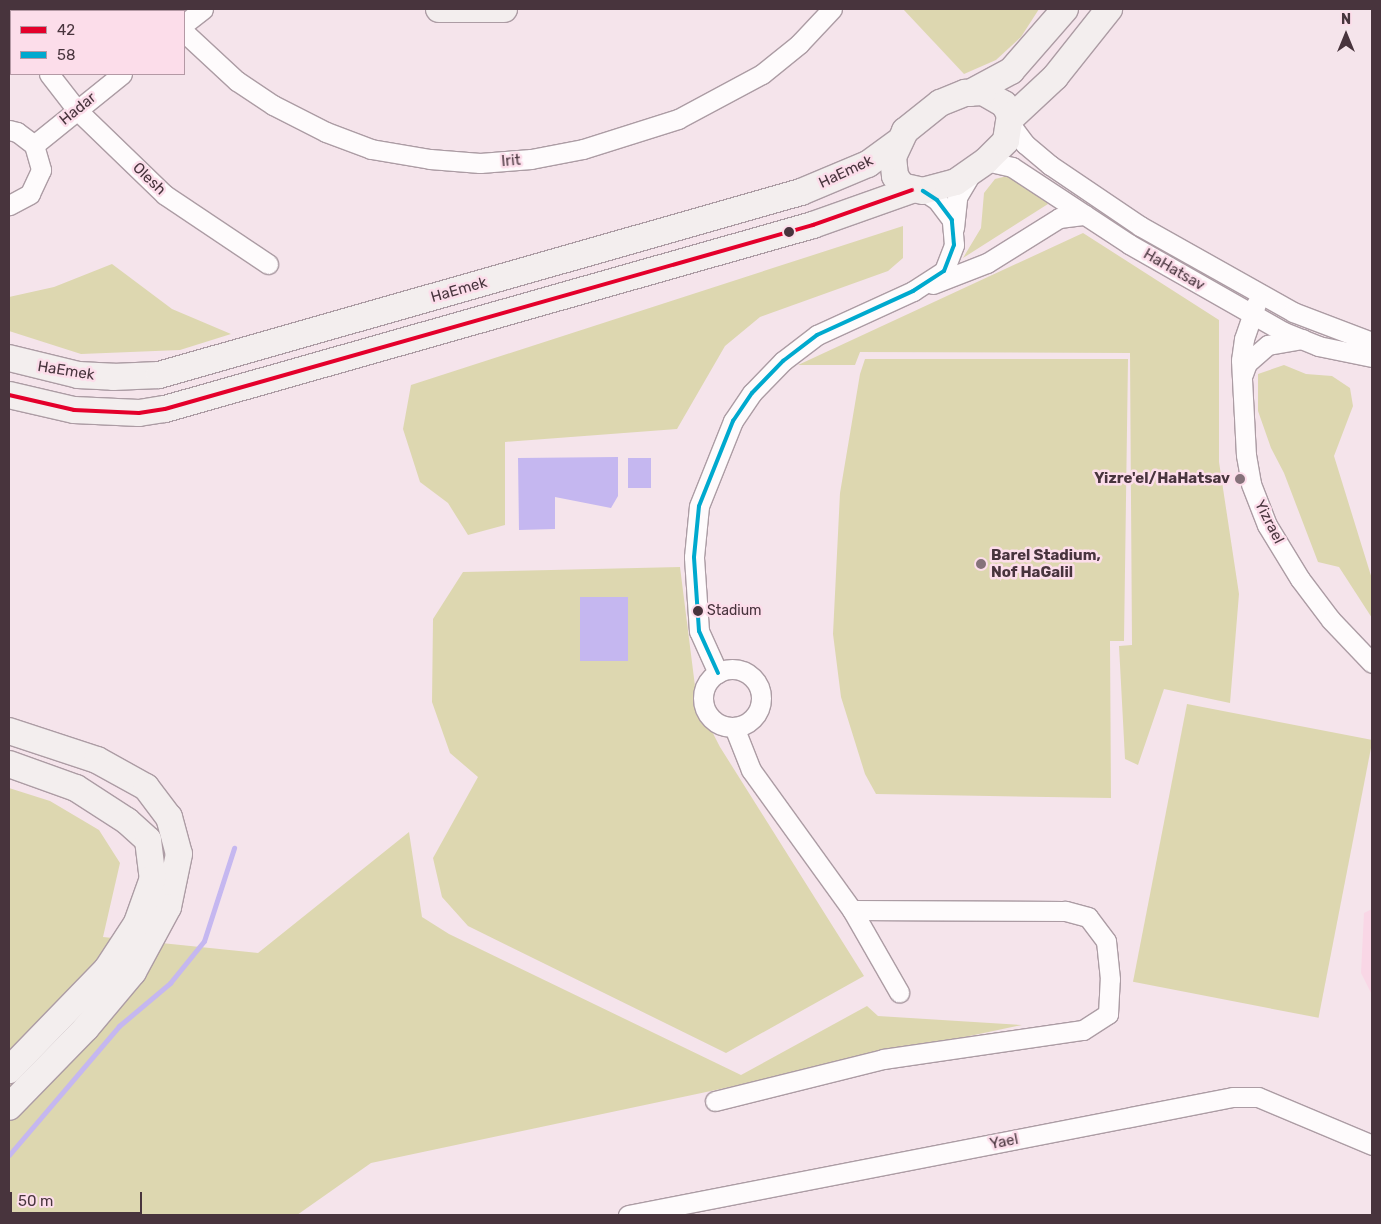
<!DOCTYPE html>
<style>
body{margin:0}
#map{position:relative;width:1381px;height:1224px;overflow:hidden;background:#f5e4eb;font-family:Rubik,sans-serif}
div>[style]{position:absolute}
.built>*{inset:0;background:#f9d7e6}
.green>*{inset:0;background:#ddd7b0;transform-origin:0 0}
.water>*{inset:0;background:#c5b7f0;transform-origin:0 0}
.stream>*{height:5px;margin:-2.5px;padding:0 2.5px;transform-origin:2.5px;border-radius:2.5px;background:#c5b7f0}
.roads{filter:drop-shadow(1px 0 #ac9ca4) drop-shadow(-1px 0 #ac9ca4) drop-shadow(0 1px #ac9ca4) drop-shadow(0 -1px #ac9ca4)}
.street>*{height:19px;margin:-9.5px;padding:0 9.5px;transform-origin:9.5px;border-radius:9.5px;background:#fefbfc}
.street>.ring{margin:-9.5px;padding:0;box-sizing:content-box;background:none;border:19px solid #fefbfc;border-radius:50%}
.secondary>*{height:26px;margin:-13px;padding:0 13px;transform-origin:13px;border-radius:13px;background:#f3eeee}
.bus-1>*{height:4px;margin:-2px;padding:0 2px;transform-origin:2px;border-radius:2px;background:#e4002b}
.bus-2>*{height:4px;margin:-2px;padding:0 2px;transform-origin:2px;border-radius:2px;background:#00a9ce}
.dots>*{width:14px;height:14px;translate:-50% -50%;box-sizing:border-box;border:2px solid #fcddea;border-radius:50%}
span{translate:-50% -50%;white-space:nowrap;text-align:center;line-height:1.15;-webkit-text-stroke:5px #fcddea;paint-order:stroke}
.bus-label{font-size:14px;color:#48343d}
.left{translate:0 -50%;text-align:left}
.street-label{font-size:15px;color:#48343d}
.poi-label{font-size:15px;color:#48343d;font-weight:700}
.right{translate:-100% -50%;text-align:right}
.frame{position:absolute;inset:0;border:10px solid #48343d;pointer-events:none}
.legend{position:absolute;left:10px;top:10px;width:175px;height:65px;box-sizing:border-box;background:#fcddea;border:1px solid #b499a5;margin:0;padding:6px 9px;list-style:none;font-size:15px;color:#48343d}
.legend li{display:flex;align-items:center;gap:10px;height:25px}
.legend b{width:25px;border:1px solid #b499a5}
.north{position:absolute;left:1321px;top:10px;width:50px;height:50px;-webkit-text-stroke:4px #fcddea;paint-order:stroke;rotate:0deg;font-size:14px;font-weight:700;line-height:20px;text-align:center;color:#48343d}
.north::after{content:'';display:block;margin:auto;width:18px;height:22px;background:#48343d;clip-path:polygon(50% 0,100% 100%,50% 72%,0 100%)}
.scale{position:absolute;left:10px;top:1192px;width:132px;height:22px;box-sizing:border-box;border:2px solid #48343d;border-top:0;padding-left:6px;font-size:15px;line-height:18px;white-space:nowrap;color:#48343d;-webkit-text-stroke:4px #fcddea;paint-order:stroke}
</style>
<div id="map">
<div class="built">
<div style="clip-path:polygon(1372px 909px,1372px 995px,1361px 973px,1364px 913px)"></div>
</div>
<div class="green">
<div style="clip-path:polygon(903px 9px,1039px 9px,1021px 37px,996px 60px,964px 74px)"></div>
<div style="clip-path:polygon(1011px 175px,1048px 204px,963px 258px,981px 228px,984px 193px,995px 179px)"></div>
<div style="clip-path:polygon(903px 226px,903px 258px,888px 271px,760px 317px,725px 346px,677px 429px,505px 442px,505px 525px,468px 535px,448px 503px,420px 482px,403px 429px,411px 385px)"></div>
<div style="clip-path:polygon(1083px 233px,1219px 320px,1219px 462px,1239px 594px,1230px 703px,1164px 689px,1138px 765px,1125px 759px,1119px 646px,1132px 645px,1130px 353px,860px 352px,855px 365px,798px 365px)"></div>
<div style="clip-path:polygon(112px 264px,172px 309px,231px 334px,180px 350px,81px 354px,9px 331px,9px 297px,54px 287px)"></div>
<div style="clip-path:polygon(865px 359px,1128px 359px,1124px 641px,1110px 641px,1111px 798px,876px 794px,865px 774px,841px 697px,833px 634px,840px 493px,860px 374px)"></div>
<div style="clip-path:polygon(1284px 365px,1306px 374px,1332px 376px,1350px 388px,1353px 406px,1334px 456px,1372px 579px,1372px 618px,1339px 567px,1318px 562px,1284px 473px,1271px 448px,1258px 411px,1258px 374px)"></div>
<div style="clip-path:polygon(680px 567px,697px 702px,720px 747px,864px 976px,726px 1053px,468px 926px,442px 897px,433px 858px,478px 777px,450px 753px,432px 702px,433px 619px,463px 572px)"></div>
<div style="left:1187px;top:704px;width:189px;height:283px;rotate:11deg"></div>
<div style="clip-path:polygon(9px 788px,50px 801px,99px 830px,120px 863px,103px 937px,258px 953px,409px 832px,422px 917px,449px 934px,741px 1075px,867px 1006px,878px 1016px,1022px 1025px,371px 1163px,297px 1215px,9px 1215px)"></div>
</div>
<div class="water">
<div style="clip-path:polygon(618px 457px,618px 496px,611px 508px,555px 497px,555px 529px,519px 530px,518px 458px)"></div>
<div style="left:628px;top:458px;width:23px;height:30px"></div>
<div style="left:580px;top:597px;width:48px;height:64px"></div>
</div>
<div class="stream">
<div style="left:9px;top:1155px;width:170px;rotate:-49.5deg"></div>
<div style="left:119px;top:1026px;width:67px;rotate:-40.1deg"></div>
<div style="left:170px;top:983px;width:54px;rotate:-51deg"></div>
<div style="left:204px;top:941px;width:98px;rotate:-72.1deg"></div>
</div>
<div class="roads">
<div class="street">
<div style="left:165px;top:9px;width:3px;rotate:45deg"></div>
<div style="left:9px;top:22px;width:4px;rotate:56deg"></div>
<div style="left:184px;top:24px;width:24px;rotate:-38deg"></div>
<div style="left:184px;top:32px;width:72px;rotate:42.8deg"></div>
<div style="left:237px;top:81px;width:43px;rotate:33.7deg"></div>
<div style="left:273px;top:105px;width:59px;rotate:27deg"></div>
<div style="left:326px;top:132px;width:48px;rotate:20.7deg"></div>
<div style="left:371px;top:149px;width:60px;rotate:9.6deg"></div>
<div style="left:430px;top:159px;width:50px;rotate:4.6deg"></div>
<div style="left:480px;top:163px;width:51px;rotate:-4.5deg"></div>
<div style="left:531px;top:159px;width:53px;rotate:-10.9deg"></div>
<div style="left:583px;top:149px;width:100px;rotate:-17.5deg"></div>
<div style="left:678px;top:119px;width:95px;rotate:-28.2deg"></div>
<div style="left:762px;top:74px;width:48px;rotate:-39deg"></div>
<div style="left:799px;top:44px;width:48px;rotate:-46.7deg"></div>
<div style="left:49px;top:74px;width:46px;rotate:52.1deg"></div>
<div style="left:77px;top:110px;width:122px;rotate:44deg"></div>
<div style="left:165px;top:195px;width:124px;rotate:33.8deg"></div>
<div style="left:1010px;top:124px;width:25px;rotate:53deg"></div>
<div style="left:1025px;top:144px;width:33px;rotate:40deg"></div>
<div style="left:1050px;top:165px;width:109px;rotate:34.1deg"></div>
<div style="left:1140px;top:226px;width:176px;rotate:29.3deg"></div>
<div style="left:1293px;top:312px;width:85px;rotate:20.8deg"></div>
<div style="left:9px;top:130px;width:8px;rotate:14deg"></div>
<div style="left:17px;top:132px;width:21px;rotate:37deg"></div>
<div style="left:34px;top:145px;width:26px;rotate:74deg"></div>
<div style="left:41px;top:170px;width:26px;rotate:115deg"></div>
<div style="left:30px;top:194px;width:24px;rotate:152deg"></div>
<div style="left:34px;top:145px;width:113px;rotate:-38.9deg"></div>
<div style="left:986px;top:161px;width:27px;rotate:13deg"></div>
<div style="left:1012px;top:167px;width:140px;rotate:33.3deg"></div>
<div style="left:1129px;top:244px;width:178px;rotate:29.6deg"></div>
<div style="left:1284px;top:332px;width:37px;rotate:22deg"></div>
<div style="left:1318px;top:346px;width:55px;rotate:11.5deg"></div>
<div style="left:954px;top:228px;width:31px;rotate:-84deg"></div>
<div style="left:957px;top:197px;width:26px;rotate:-59deg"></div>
<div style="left:933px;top:284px;width:58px;rotate:-21.3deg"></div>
<div style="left:987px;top:263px;width:85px;rotate:-32deg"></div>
<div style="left:1059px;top:218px;width:26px;rotate:-7deg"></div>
<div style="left:1256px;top:304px;width:37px;rotate:109deg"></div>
<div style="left:1244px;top:339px;width:21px;rotate:98deg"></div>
<div style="left:1241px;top:360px;width:95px;rotate:87deg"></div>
<div style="left:1246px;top:455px;width:29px;rotate:80deg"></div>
<div style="left:1251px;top:484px;width:44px;rotate:68.7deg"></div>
<div style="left:1267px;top:525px;width:63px;rotate:58.6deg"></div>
<div style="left:1300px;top:579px;width:51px;rotate:52.9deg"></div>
<div style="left:1331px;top:620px;width:59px;rotate:46.4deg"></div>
<div style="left:1243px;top:374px;width:12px;rotate:-70deg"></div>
<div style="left:1247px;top:363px;width:28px;rotate:-41deg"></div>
<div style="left:1268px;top:345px;width:35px;rotate:-10deg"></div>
<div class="ring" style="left:703px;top:669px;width:39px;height:39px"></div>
<div style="left:718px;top:673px;width:46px;rotate:-114.3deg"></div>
<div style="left:699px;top:631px;width:74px;rotate:-93.9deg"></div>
<div style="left:694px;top:557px;width:51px;rotate:-84.4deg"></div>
<div style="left:699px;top:506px;width:92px;rotate:-68.2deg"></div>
<div style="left:733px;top:421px;width:34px;rotate:-56deg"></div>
<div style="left:752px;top:393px;width:45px;rotate:-45.9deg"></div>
<div style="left:783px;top:361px;width:43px;rotate:-37.4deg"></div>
<div style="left:817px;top:335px;width:106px;rotate:-24.6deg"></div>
<div style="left:913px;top:291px;width:37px;rotate:-33deg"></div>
<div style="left:944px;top:271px;width:28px;rotate:-69deg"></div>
<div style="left:954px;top:245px;width:25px;rotate:-95deg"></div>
<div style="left:952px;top:220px;width:25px;rotate:-127deg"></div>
<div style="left:937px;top:200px;width:17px;rotate:-147deg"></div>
<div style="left:734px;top:727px;width:46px;rotate:68.4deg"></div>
<div style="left:751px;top:770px;width:173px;rotate:54.2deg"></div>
<div style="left:852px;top:910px;width:95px;rotate:60.2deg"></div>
<div style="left:715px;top:1101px;width:173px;rotate:-14deg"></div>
<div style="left:883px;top:1059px;width:202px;rotate:-8.3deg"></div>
<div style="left:1083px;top:1030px;width:30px;rotate:-33deg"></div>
<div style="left:1108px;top:1014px;width:35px;rotate:-87deg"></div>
<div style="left:1110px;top:979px;width:38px;rotate:-96deg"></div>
<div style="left:1106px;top:941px;width:30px;rotate:-127deg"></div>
<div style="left:1088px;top:917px;width:24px;rotate:-165deg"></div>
<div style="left:1065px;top:911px;width:213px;rotate:-179.7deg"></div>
<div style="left:628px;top:1215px;width:616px;rotate:-11.04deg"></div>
<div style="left:1233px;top:1097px;width:25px"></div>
<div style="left:1258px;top:1097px;width:124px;rotate:22.8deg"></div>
</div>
<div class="secondary">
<div style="left:439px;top:9px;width:65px"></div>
<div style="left:983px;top:92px;width:24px;rotate:30deg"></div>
<div style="left:1004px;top:104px;width:13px;rotate:61deg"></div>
<div style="left:1010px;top:115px;width:26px;rotate:99deg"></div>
<div style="left:1006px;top:141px;width:28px;rotate:135deg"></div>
<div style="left:986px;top:161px;width:37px;rotate:145deg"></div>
<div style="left:956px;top:182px;width:34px;rotate:165deg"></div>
<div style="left:923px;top:191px;width:22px;rotate:-167deg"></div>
<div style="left:902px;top:186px;width:12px;rotate:-125deg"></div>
<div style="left:895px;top:176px;width:19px;rotate:-96deg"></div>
<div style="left:893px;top:157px;width:29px;rotate:-65deg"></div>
<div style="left:905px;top:131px;width:45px;rotate:-38.7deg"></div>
<div style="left:940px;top:103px;width:27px;rotate:-22deg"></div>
<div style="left:965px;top:93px;width:18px;rotate:-3deg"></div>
<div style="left:970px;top:93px;width:47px;rotate:-28.2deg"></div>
<div style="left:1011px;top:71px;width:82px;rotate:-48.9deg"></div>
<div style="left:1010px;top:119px;width:62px;rotate:-43deg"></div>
<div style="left:1055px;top:77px;width:87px;rotate:-51.5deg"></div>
<div style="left:9px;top:358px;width:71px;rotate:13.8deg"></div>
<div style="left:78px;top:375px;width:35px;rotate:3deg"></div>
<div style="left:113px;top:377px;width:46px;rotate:-2.5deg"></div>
<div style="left:159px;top:375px;width:668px;rotate:-15.91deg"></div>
<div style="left:801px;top:192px;width:73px;rotate:-22.7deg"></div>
<div style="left:868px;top:164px;width:36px;rotate:-36deg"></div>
<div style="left:9px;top:395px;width:67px;rotate:13deg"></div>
<div style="left:74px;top:410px;width:65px;rotate:2.6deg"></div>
<div style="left:139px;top:413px;width:26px;rotate:-9deg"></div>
<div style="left:165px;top:409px;width:674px;rotate:-15.85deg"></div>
<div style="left:813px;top:225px;width:105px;rotate:-19.5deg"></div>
<div style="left:9px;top:731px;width:93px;rotate:18.2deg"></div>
<div style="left:97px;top:760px;width:56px;rotate:28.9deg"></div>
<div style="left:146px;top:787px;width:38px;rotate:53deg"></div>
<div style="left:169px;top:817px;width:38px;rotate:75deg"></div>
<div style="left:179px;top:854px;width:54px;rotate:101.7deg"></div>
<div style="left:168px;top:907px;width:74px;rotate:118.3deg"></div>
<div style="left:133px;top:972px;width:73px;rotate:130deg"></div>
<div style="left:86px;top:1028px;width:110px;rotate:134.3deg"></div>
<div style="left:9px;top:764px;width:71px;rotate:19.7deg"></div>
<div style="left:76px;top:788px;width:61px;rotate:32.9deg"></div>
<div style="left:127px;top:821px;width:28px;rotate:42deg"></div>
<div style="left:148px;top:840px;width:38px;rotate:83deg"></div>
<div style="left:153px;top:878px;width:48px;rotate:109.6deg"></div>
<div style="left:137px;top:923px;width:55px;rotate:123.1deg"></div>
<div style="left:107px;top:969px;width:141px;rotate:134.1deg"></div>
</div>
</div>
<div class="bus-1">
<div style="left:9px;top:395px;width:67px;rotate:13deg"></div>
<div style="left:74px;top:410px;width:65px;rotate:2.6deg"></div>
<div style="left:139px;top:413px;width:26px;rotate:-9deg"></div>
<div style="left:165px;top:409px;width:674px;rotate:-15.85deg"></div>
<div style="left:813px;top:225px;width:105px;rotate:-19.5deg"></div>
</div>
<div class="bus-2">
<div style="left:718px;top:673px;width:46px;rotate:-114.3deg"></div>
<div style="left:699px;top:631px;width:74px;rotate:-93.9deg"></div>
<div style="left:694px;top:557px;width:51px;rotate:-84.4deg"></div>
<div style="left:699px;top:506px;width:92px;rotate:-68.2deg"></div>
<div style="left:733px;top:421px;width:34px;rotate:-56deg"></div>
<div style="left:752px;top:393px;width:45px;rotate:-45.9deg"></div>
<div style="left:783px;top:361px;width:43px;rotate:-37.4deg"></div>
<div style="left:817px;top:335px;width:106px;rotate:-24.6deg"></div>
<div style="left:913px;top:291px;width:37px;rotate:-33deg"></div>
<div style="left:944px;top:271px;width:28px;rotate:-69deg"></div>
<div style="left:954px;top:245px;width:25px;rotate:-95deg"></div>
<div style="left:952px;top:220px;width:25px;rotate:-127deg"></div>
<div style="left:937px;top:200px;width:17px;rotate:-147deg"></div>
</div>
<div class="dots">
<div style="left:789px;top:232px;background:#48343d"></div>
<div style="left:1240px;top:479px;background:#85727a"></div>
<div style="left:981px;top:564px;background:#85727a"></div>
<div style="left:698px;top:611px;background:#48343d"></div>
</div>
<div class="bus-label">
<span class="left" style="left:707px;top:611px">Stadium</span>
</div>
<div class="street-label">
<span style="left:78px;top:109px;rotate:-39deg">Hadar</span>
<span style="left:511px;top:161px;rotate:-5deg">Irit</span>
<span style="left:846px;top:172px;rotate:-25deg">HaEmek</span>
<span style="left:149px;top:179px;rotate:44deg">Olesh</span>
<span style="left:1174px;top:270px;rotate:30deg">HaHatsav</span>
<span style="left:459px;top:290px;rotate:-16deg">HaEmek</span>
<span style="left:66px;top:371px;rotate:9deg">HaEmek</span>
<span style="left:1269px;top:522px;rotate:63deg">Yizrael</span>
<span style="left:1004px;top:1142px;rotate:-11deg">Yael</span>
</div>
<div class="poi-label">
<span class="right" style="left:1230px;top:479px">Yizre'el/HaHatsav</span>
<span class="left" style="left:991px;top:564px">Barel Stadium,<br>Nof HaGalil</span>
</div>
<div class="frame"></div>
<ul class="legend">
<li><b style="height:6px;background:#e4002b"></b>42</li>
<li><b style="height:6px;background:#00a9ce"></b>58</li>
</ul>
<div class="north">N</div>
<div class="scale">50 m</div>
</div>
